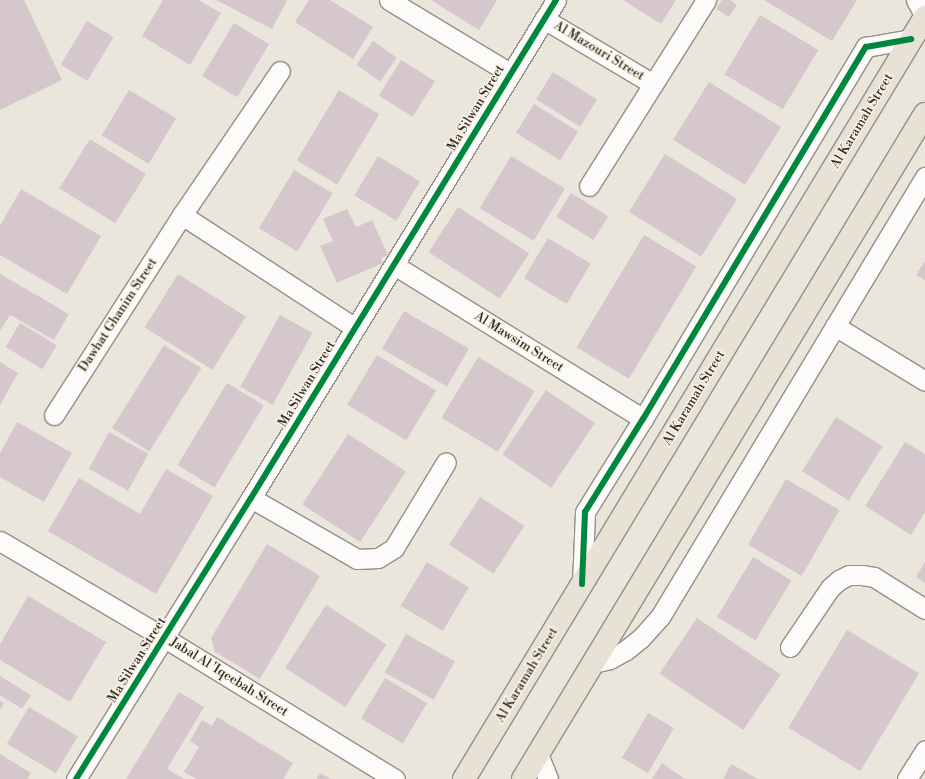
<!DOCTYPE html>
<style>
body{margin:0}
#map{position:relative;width:925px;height:779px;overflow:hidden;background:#ebe6db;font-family:"Libre Bodoni",serif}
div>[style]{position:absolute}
.building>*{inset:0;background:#d5c7cc;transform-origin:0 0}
.roads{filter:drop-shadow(1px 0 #948f87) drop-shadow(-1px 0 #948f87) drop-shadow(0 1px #948f87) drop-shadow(0 -1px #948f87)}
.minor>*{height:19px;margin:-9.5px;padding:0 9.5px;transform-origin:9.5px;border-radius:9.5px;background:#fcfbfa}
.major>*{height:22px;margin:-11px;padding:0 11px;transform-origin:11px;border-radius:11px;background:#e7e2d5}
.cycleway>*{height:6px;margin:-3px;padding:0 3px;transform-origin:3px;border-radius:3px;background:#00873e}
span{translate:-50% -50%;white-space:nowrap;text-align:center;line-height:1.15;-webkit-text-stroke:3px #f7f3e8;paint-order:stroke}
.street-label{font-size:13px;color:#3b2a1e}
</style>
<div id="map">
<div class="building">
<div style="clip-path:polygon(0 0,24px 0,62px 80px,0 110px)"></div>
<div style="clip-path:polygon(163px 0,198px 0,221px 13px,190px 65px,142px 36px)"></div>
<div style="clip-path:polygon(216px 0,287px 0,272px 29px)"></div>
<div style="clip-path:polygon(309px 0,330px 0,373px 27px,353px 59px,295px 22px)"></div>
<div style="clip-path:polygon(431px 0,497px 0,479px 30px)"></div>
<div style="clip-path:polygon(623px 0,676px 0,661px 24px)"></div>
<div style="clip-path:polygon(722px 0,730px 0,737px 5px,729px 17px,716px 9px)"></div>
<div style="clip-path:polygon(764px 0,857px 0,832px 41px)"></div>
<div style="left:760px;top:15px;width:68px;height:69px;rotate:31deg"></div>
<div style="left:87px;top:21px;width:31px;height:51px;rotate:31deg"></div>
<div style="left:234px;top:23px;width:41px;height:62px;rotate:31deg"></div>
<div style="left:373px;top:41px;width:29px;height:29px;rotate:35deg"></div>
<div style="left:401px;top:60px;width:40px;height:42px;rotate:32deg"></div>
<div style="left:553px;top:72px;width:52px;height:32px;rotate:32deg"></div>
<div style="left:709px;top:82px;width:85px;height:68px;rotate:32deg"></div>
<div style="left:129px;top:90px;width:55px;height:53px;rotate:31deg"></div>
<div style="left:339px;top:90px;width:47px;height:82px;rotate:31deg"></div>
<div style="left:534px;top:104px;width:52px;height:34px;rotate:32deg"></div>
<div style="left:90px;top:139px;width:66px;height:58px;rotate:32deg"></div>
<div style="left:665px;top:154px;width:85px;height:68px;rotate:32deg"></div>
<div style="left:378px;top:156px;width:49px;height:46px;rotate:31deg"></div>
<div style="left:511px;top:156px;width:63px;height:61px;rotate:31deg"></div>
<div style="left:294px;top:170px;width:45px;height:68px;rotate:31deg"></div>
<div style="clip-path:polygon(21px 189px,101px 236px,67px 294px,0 255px,0 226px)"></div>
<div style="left:571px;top:193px;width:44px;height:28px;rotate:32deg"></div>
<div style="left:458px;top:207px;width:85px;height:54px;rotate:33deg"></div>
<div style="clip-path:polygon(347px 209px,356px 227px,372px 220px,388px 255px,381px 258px,383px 263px,337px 283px,320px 246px,333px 241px,323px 219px)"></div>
<div style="left:644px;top:235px;width:61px;height:131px;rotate:31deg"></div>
<div style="left:548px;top:238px;width:50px;height:47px;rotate:31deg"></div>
<div style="clip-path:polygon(925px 261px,925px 280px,916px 275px)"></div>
<div style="clip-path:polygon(0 274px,69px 314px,54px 340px,10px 315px,0 331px)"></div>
<div style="left:178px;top:274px;width:80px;height:63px;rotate:32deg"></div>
<div style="left:404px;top:311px;width:75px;height:44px;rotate:30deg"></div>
<div style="left:280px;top:315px;width:37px;height:82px;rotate:29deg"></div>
<div style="left:20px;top:323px;width:43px;height:28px;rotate:31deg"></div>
<div style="left:164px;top:345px;width:44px;height:98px;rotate:32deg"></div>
<div style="left:377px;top:355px;width:69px;height:58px;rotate:31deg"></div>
<div style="left:478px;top:357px;width:66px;height:71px;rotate:31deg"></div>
<div style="clip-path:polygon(0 362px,18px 373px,0 405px)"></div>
<div style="left:227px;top:383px;width:43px;height:96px;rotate:31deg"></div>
<div style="left:546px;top:390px;width:59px;height:78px;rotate:34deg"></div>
<div style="left:836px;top:417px;width:55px;height:64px;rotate:32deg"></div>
<div style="clip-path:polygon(17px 422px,72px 453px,44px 502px,0 477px,0 453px)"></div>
<div style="left:109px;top:432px;width:45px;height:42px;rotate:29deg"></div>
<div style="left:348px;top:434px;width:69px;height:84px;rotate:33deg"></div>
<div style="clip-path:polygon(905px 442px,925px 454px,925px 512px,911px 535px,865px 506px)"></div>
<div style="clip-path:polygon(166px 469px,213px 496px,156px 594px,48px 531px,79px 478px,140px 514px)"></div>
<div style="left:786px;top:479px;width:62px;height:76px;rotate:30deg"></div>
<div style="left:480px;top:497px;width:53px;height:57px;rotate:33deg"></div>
<div style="clip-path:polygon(267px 544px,320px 576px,260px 679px,215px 652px,211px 638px)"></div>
<div style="left:753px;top:557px;width:45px;height:70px;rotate:31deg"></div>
<div style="left:427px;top:562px;width:49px;height:51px;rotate:31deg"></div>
<div style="clip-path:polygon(925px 562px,925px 583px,916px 577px)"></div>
<div style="clip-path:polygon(28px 596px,106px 642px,70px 702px,0 660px,0 644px)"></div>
<div style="left:326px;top:605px;width:72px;height:75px;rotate:33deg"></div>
<div style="left:697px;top:618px;width:101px;height:67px;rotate:34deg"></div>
<div style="left:847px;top:630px;width:84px;height:114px;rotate:31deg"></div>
<div style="left:406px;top:634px;width:56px;height:44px;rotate:29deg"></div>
<div style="clip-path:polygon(0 676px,31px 695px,22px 709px,0 695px)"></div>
<div style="left:385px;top:678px;width:49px;height:47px;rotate:31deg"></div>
<div style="clip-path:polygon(179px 692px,204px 707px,167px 769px,184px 779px,126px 779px)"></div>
<div style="clip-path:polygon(0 701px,4px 703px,0 710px)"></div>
<div style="left:29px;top:707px;width:57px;height:43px;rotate:31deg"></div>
<div style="left:648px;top:713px;width:30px;height:52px;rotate:30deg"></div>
<div style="clip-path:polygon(217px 717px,293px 763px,283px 779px,196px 779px,184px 772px,199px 747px,190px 741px,202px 720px,212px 726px)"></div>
<div style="clip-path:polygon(0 754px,31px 773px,27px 779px,0 779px)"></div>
<div style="clip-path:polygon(662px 763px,685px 779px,652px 779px)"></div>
<div style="clip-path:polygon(731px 764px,758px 779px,723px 779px)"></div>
<div style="clip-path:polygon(320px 773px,331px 779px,317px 779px)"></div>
</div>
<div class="roads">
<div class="minor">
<div style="left:389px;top:0;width:141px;rotate:31.1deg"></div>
<div style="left:916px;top:0;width:18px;rotate:61deg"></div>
<div style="left:544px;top:19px;width:127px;rotate:30.8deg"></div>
<div style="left:589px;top:186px;width:220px;rotate:-57.8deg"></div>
<div style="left:182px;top:215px;width:205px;rotate:33.1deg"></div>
<div style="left:394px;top:265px;width:293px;rotate:31.7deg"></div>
<div style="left:835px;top:326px;width:105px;rotate:31.4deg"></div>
<div style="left:54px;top:415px;width:237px;rotate:-57.4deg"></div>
<div style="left:182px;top:215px;width:174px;rotate:-55.8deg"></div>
<div style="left:251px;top:498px;width:122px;rotate:29.9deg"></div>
<div style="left:357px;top:559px;width:21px;rotate:-3deg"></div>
<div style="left:378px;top:558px;width:19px;rotate:-32deg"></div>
<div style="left:394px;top:548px;width:100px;rotate:-58.8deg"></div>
<div style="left:0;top:541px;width:189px;rotate:30.5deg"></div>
<div style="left:163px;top:637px;width:272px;rotate:31.5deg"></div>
<div style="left:582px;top:584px;width:72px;rotate:-87.6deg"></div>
<div style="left:585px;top:512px;width:110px;rotate:-58.1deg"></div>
<div style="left:643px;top:419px;width:434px;rotate:-59.1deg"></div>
<div style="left:866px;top:47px;width:46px;rotate:-10.1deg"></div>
<div style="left:790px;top:647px;width:71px;rotate:-55.9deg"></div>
<div style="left:830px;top:588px;width:12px;rotate:-42deg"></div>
<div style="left:839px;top:580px;width:11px;rotate:-27deg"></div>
<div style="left:849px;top:575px;width:13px"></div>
<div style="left:862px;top:575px;width:12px;rotate:9deg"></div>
<div style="left:874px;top:577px;width:60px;rotate:32.1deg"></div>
<div style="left:593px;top:663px;width:17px;rotate:-13deg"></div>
<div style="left:610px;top:659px;width:18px;rotate:-29deg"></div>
<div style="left:626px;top:650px;width:19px;rotate:-39deg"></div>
<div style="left:641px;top:638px;width:28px;rotate:-48deg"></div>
<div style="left:660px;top:617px;width:514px;rotate:-58.94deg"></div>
<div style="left:538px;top:754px;width:27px;rotate:68deg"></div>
<div style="left:76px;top:779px;width:331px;rotate:-58.1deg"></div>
<div style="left:251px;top:498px;width:584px;rotate:-58.51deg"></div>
<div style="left:907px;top:779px;width:34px;rotate:-58deg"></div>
</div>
<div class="major">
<div style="left:464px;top:779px;width:891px;rotate:-58.83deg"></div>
<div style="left:523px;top:779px;width:777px;rotate:-58.85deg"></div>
</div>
</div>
<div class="cycleway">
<div style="left:582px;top:584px;width:72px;rotate:-87.6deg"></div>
<div style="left:585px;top:512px;width:110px;rotate:-58.1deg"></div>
<div style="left:643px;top:419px;width:434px;rotate:-59.1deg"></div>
<div style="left:866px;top:47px;width:46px;rotate:-10.1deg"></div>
<div style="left:76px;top:779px;width:331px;rotate:-58.1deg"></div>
<div style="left:251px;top:498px;width:584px;rotate:-58.51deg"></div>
</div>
<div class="street-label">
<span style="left:599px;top:51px;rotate:31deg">Al Mazouri Street</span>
<span style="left:476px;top:108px;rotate:-59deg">Ma Silwan Street</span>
<span style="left:862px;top:121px;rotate:-59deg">Al Karamah Street</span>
<span style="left:118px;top:315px;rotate:-57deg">Dawhat Ghanim Street</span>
<span style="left:519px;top:342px;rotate:32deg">Al Mawsim Street</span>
<span style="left:307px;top:384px;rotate:-59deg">Ma Silwan Street</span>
<span style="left:694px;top:398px;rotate:-59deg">Al Karamah Street</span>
<span style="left:137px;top:660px;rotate:-58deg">Ma Silwan Street</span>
<span style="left:527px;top:675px;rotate:-59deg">Al Karamah Street</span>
<span style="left:229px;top:677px;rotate:32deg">Jabal Al 'Iqeebah Street</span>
</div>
</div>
